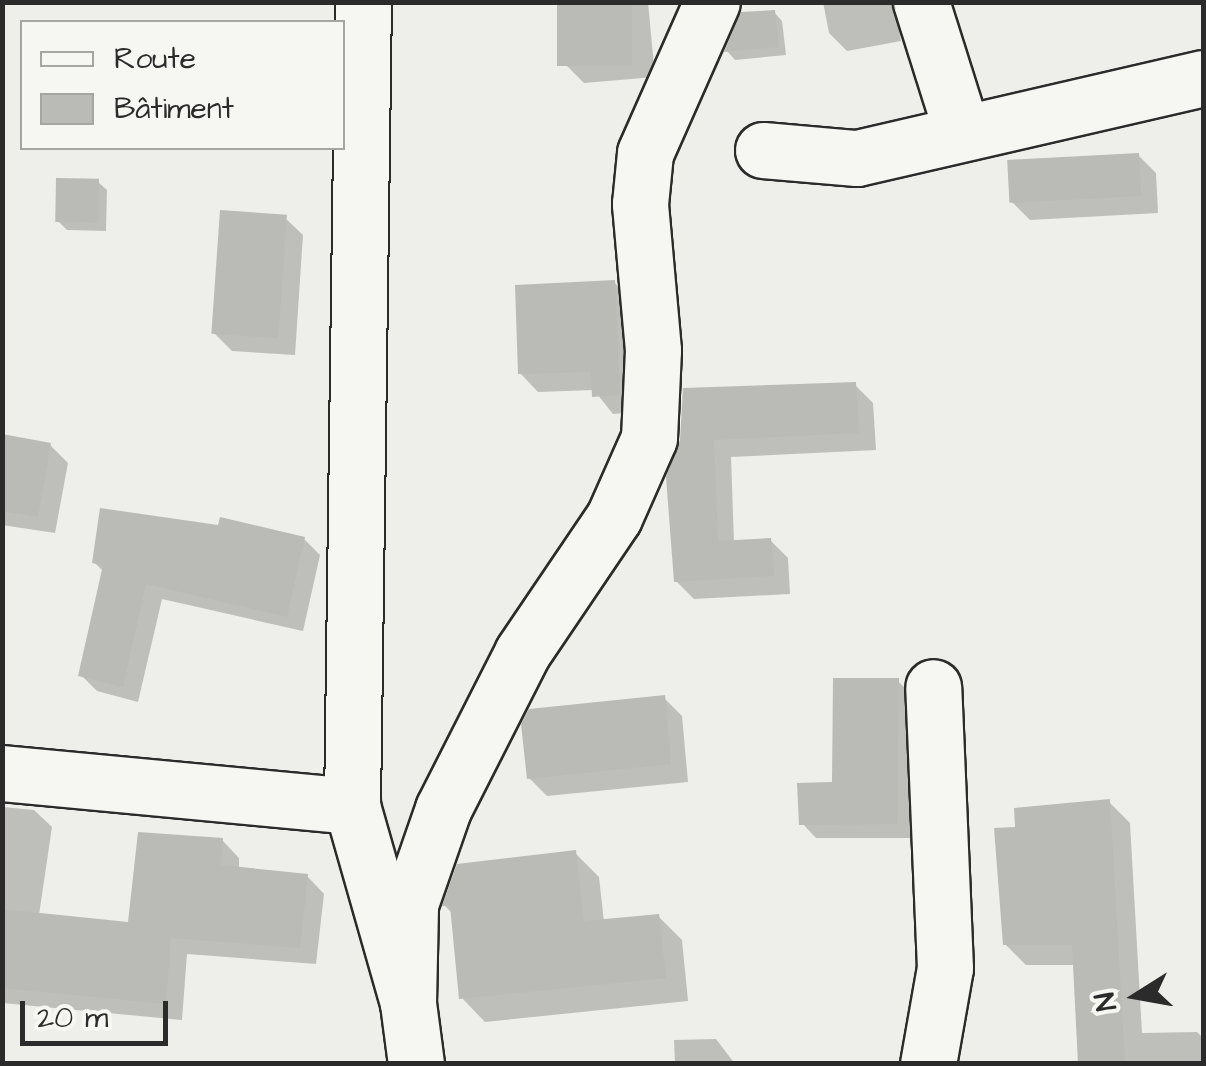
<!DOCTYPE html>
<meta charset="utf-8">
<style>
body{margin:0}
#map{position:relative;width:1206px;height:1066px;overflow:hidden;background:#eeeeea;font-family:"Architects Daughter",sans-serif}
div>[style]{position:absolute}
.shadow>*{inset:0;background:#0003}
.building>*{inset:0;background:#babab7;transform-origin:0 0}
.roads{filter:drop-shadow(2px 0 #2b2b2b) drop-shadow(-2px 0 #2b2b2b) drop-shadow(0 2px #2b2b2b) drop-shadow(0 -2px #2b2b2b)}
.minor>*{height:55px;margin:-27.5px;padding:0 27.5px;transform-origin:27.5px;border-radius:27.5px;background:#f6f6f2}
span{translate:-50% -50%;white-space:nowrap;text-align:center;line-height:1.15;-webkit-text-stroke:9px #f6f6f2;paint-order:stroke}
.frame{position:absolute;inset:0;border:5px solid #2b2b2b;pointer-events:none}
.legend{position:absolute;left:20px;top:20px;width:325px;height:130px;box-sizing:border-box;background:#f6f6f2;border:2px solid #a5a5a2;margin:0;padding:12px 18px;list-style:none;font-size:30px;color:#2b2b2b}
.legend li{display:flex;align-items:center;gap:20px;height:50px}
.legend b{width:50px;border:2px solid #a5a5a2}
.north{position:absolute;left:1086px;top:946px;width:100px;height:100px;-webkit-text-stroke:8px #f6f6f2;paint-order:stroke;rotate:259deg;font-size:28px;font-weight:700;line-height:40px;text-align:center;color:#2b2b2b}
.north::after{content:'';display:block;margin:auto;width:35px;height:45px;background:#2b2b2b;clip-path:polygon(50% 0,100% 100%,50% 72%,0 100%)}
.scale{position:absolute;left:20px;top:1001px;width:148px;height:45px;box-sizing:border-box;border:5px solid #2b2b2b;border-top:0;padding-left:12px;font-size:30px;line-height:35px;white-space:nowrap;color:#2b2b2b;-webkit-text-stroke:8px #f6f6f2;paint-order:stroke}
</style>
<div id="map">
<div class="shadow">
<div style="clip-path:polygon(560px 2px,648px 2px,655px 77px,584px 83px,566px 65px)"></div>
<div style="clip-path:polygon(823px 2px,894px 2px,901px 41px,847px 51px,829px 33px)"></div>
<div style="clip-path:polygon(774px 12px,782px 21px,786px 55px,735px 60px,727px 51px)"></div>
<div style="clip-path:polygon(1138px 155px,1156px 173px,1158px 213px,1030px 220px,1012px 202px)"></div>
<div style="clip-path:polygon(98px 182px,107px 190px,106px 231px,67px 230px,58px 221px)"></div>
<div style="clip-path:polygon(284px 217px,303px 235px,295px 355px,232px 351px,214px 333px)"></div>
<div style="clip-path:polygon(614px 282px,632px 301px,637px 412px,613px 414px,594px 390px,538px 392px,520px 373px)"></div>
<div style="clip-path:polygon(855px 385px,873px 403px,876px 450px,731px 457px,734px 542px,770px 540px,788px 558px,790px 594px,694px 599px,676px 581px,683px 441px)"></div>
<div style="clip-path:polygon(2px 436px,50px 445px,68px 463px,55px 533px,2px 525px)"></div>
<div style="clip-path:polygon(304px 539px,320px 555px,303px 631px,162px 599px,138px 702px,97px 691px,81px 675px,104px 572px,95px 563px)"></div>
<div style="clip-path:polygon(898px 681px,912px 695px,910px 838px,816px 838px,802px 823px,835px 784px)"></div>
<div style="clip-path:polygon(664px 698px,682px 716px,688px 782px,547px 796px,529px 778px)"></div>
<div style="clip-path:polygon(1109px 802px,1130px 823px,1142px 1033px,1197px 1032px,1204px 1039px,1204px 1064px,1079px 1064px,1076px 965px,1026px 965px,1005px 944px,1017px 829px)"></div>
<div style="clip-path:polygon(3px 807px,34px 810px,52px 827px,39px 915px,130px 925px,222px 840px,239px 858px,239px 869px,307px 876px,324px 894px,316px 964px,187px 954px,182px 1020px,2px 1003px)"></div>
<div style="clip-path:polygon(575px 853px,599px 877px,604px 922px,658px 916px,682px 940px,688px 1001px,485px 1022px,462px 998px,453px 914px,445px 906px)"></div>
<div style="clip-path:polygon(716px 1039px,735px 1064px,675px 1064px,674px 1040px)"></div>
</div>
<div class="building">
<div style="left:557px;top:2px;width:75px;height:64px"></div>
<div style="clip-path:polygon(775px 10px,779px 47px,724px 52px,741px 12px)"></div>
<div style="left:1139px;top:153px;width:43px;height:132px;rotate:87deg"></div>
<div style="left:56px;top:178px;width:43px;height:44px;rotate:1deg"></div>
<div style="left:220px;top:210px;width:67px;height:124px;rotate:4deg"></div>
<div style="clip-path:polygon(615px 280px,620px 395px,592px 397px,591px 372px,518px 374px,515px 285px)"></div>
<div style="clip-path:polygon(856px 382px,859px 433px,714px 440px,718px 541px,771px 538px,774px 576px,674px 582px,666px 477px,680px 440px,683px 388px)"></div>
<div style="clip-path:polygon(2px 434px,51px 443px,38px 517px,2px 511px)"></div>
<div style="clip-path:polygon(100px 508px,218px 525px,220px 517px,305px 537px,287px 617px,146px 584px,123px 687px,78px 676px,103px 565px,92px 563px)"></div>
<div style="clip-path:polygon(833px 678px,899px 678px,897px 824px,799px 825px,797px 783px,832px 782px)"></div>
<div style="clip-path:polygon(665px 695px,671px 764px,527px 779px,521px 724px,529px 709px)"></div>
<div style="clip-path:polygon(1110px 799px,1125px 1064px,1078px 1064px,1072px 945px,1003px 945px,994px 828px,1015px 827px,1014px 808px)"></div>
<div style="clip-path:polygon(138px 832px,223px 838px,221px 865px,308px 874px,300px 948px,171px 938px,166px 1004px,2px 988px,2px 909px,128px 922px)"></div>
<div style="clip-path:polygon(576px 850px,584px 921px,659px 914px,666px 978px,459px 999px,450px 906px,442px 906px,457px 864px)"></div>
</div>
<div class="roads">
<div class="minor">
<div style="left:921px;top:2px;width:136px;rotate:72.5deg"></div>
<div style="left:763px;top:150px;width:94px;rotate:4.9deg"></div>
<div style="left:857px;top:158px;width:356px;rotate:-13deg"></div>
<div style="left:2px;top:773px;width:352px;rotate:5.4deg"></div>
<div style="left:352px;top:806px;width:205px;rotate:74.1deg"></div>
<div style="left:408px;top:1003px;width:62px;rotate:82.5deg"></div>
<div style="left:352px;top:806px;width:804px;rotate:-89.22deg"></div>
<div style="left:408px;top:1003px;width:99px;rotate:-88.8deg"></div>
<div style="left:410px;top:904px;width:101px;rotate:-70.8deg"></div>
<div style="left:443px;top:809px;width:175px;rotate:-63.1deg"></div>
<div style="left:522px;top:653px;width:164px;rotate:-55.9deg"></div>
<div style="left:614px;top:517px;width:86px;rotate:-66.1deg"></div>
<div style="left:649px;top:438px;width:88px;rotate:-87.4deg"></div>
<div style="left:653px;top:350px;width:147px;rotate:-95.1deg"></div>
<div style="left:640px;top:204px;width:51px;rotate:-84.4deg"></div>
<div style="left:645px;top:153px;width:165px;rotate:-66.1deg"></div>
<div style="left:928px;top:1064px;width:97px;rotate:-80deg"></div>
<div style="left:945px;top:968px;width:281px;rotate:-92.4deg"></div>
</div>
</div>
<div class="frame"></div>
<ul class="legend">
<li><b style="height:12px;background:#f6f6f2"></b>Route</li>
<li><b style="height:28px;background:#babab7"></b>Bâtiment</li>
</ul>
<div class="north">N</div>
<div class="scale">20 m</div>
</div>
